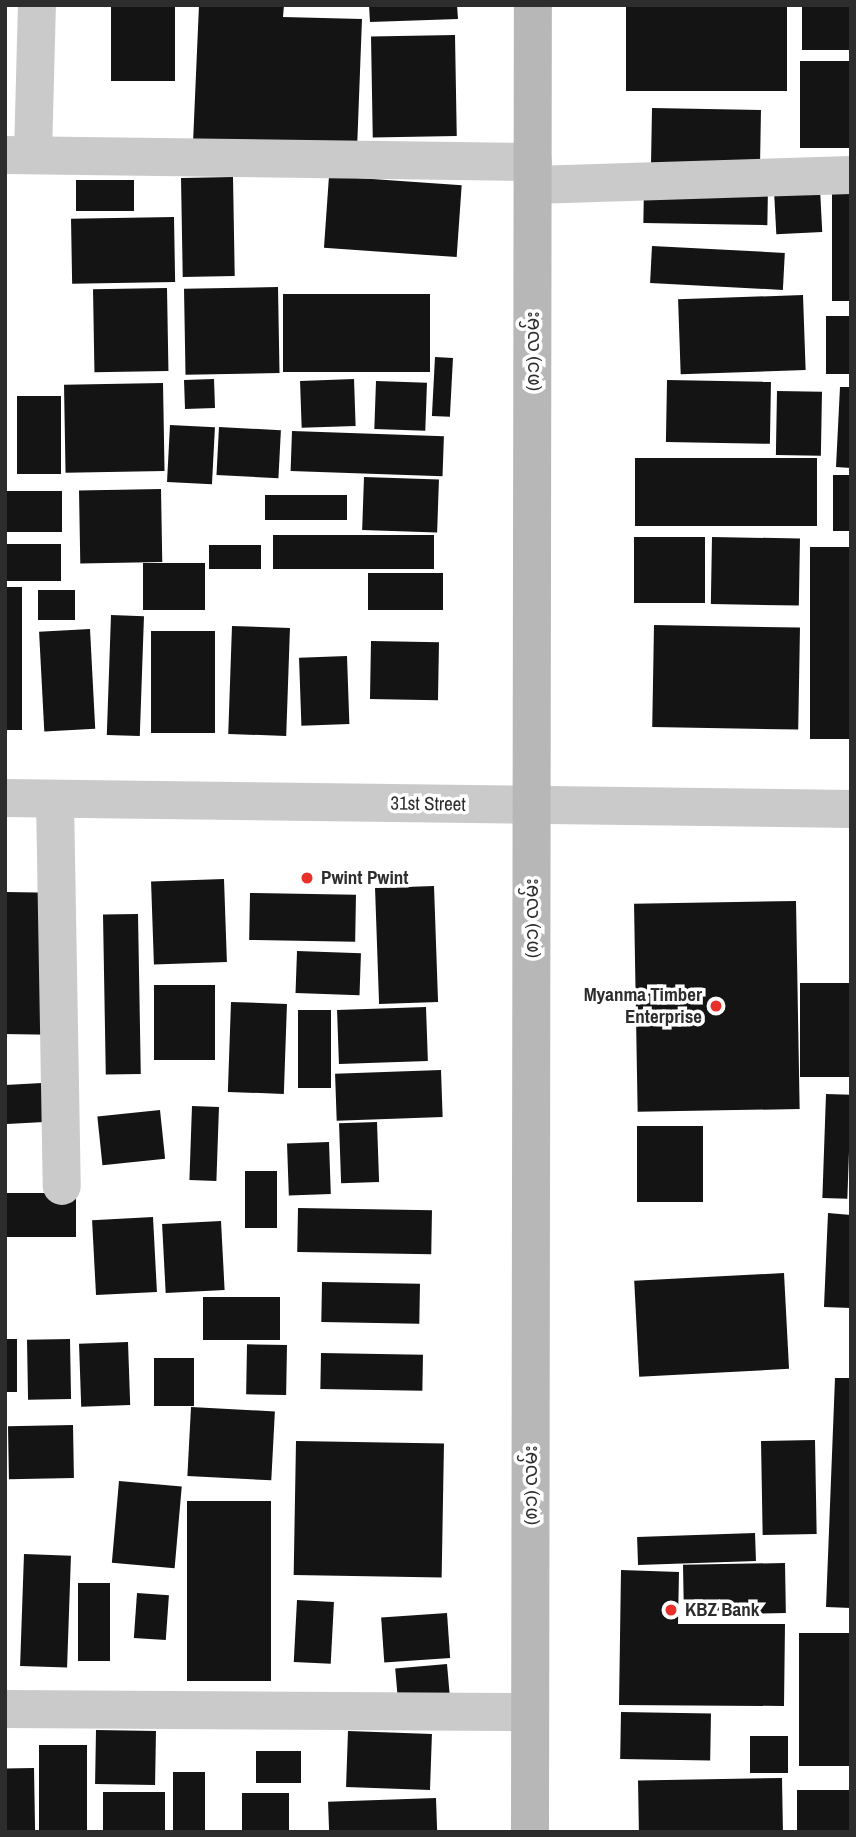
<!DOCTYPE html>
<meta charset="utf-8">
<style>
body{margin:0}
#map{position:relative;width:856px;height:1837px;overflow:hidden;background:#fff;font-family:"Archivo Narrow","Noto Sans Myanmar",sans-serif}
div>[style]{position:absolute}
.building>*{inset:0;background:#141414;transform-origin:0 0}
.street>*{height:38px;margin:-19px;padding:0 19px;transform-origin:19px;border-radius:19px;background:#cacaca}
.secondary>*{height:38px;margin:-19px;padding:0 19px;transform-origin:19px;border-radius:19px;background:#b7b7b7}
.dots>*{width:19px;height:19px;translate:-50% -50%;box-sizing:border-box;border:4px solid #fff;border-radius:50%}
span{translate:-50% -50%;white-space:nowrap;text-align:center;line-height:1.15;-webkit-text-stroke:7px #fff;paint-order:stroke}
.street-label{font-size:19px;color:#2d2d2d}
.poi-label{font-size:19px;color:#2d2d2d;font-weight:700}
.left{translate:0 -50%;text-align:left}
.right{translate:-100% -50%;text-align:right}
.frame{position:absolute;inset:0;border:7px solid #2d2d2d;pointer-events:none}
</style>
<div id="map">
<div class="building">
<div style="left:111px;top:5px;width:64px;height:76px"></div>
<div style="clip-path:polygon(199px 5px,284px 5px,283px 17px,362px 19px,357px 150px,193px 143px)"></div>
<div style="clip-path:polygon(369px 5px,457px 5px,458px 19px,370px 22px)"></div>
<div style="left:626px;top:5px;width:161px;height:86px"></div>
<div style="left:802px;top:5px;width:49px;height:45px"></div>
<div style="left:455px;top:35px;width:101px;height:84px;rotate:89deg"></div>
<div style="left:851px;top:61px;width:87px;height:51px;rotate:90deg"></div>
<div style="left:652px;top:108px;width:109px;height:58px;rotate:1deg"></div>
<div style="left:329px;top:176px;width:133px;height:72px;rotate:4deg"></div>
<div style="left:233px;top:177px;width:99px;height:52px;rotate:89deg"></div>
<div style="left:134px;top:180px;width:31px;height:58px;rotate:90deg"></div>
<div style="left:644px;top:186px;width:124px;height:37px;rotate:1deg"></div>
<div style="left:820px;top:189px;width:43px;height:46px;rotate:87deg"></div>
<div style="left:832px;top:190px;width:19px;height:111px"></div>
<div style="left:174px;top:217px;width:65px;height:103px;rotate:89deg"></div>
<div style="left:652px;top:246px;width:133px;height:37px;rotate:3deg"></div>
<div style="left:278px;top:287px;width:86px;height:94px;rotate:89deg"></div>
<div style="left:167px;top:288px;width:83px;height:74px;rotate:89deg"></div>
<div style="left:283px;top:294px;width:147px;height:78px"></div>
<div style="left:803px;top:295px;width:75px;height:125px;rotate:88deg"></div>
<div style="left:826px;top:316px;width:25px;height:58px"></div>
<div style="left:435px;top:357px;width:18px;height:59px;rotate:3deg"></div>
<div style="left:214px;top:379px;width:29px;height:30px;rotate:88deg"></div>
<div style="left:354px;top:379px;width:47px;height:54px;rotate:88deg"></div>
<div style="left:667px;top:380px;width:104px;height:62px;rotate:1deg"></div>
<div style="left:376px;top:381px;width:51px;height:48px;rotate:2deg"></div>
<div style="left:163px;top:383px;width:88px;height:99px;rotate:89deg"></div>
<div style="clip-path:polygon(840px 387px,851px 387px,851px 468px,836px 467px)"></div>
<div style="left:777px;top:391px;width:45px;height:64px;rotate:1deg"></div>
<div style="left:17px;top:396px;width:44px;height:78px"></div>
<div style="left:170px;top:425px;width:45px;height:57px;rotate:3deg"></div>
<div style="left:219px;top:427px;width:62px;height:48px;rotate:3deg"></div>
<div style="left:292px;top:431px;width:152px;height:40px;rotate:2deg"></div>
<div style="left:635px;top:458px;width:182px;height:68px"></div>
<div style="left:833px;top:475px;width:18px;height:56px"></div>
<div style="left:364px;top:477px;width:75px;height:53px;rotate:2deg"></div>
<div style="left:161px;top:489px;width:73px;height:82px;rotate:89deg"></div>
<div style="left:62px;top:491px;width:41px;height:57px;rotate:90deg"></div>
<div style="left:265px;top:495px;width:82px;height:25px"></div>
<div style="left:273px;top:535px;width:161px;height:34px"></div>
<div style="left:634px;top:537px;width:71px;height:66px"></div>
<div style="left:712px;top:537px;width:88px;height:67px;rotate:1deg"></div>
<div style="left:5px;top:544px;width:56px;height:37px"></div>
<div style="left:209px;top:545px;width:52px;height:24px"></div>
<div style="left:851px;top:547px;width:192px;height:41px;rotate:90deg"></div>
<div style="left:205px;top:563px;width:47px;height:62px;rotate:90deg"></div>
<div style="left:368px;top:573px;width:75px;height:37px"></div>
<div style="left:5px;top:587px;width:17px;height:143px"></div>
<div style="left:38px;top:590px;width:37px;height:30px"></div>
<div style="left:111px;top:615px;width:33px;height:120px;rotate:2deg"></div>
<div style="left:654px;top:625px;width:146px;height:102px;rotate:1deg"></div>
<div style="left:232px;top:626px;width:58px;height:108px;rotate:2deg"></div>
<div style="left:90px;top:629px;width:100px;height:51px;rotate:87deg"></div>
<div style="left:215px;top:631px;width:102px;height:64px;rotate:90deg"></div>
<div style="left:371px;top:641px;width:68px;height:58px;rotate:1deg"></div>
<div style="left:347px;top:656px;width:68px;height:48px;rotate:88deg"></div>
<div style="left:224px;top:879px;width:83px;height:73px;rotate:88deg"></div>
<div style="left:434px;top:886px;width:116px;height:59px;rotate:88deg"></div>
<div style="left:5px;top:892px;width:49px;height:142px;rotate:1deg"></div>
<div style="left:250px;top:893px;width:106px;height:47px;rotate:1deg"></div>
<div style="left:796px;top:901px;width:208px;height:162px;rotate:89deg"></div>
<div style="left:138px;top:914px;width:160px;height:35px;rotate:89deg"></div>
<div style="left:297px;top:951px;width:64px;height:42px;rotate:2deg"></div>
<div style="left:851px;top:983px;width:94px;height:51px;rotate:90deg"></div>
<div style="left:154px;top:985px;width:61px;height:75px"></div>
<div style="left:231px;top:1002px;width:56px;height:90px;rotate:2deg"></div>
<div style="left:426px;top:1007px;width:54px;height:89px;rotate:88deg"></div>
<div style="left:331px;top:1010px;width:78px;height:33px;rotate:90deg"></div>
<div style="left:441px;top:1070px;width:47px;height:106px;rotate:88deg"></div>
<div style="left:42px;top:1083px;width:39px;height:37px;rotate:87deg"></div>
<div style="left:826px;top:1094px;width:25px;height:104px;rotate:2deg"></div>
<div style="left:192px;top:1106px;width:27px;height:74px;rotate:2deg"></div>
<div style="left:160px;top:1110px;width:49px;height:63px;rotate:84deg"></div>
<div style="left:377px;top:1122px;width:60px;height:38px;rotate:88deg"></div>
<div style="left:637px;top:1126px;width:66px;height:76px"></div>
<div style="left:329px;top:1142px;width:52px;height:42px;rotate:88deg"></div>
<div style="left:245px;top:1171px;width:32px;height:57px"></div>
<div style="left:76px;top:1193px;width:44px;height:71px;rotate:90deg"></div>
<div style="left:298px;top:1208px;width:134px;height:44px;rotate:1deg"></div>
<div style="clip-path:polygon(828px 1213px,851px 1215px,851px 1308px,824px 1307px)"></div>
<div style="left:153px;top:1217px;width:75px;height:61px;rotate:87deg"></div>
<div style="left:221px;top:1221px;width:69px;height:59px;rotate:87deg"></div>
<div style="left:784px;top:1273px;width:96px;height:150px;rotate:87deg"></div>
<div style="left:322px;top:1282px;width:98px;height:40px;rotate:1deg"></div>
<div style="left:280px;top:1297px;width:43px;height:77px;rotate:90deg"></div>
<div style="left:5px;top:1339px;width:12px;height:53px"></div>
<div style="left:70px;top:1339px;width:60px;height:43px;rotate:89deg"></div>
<div style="left:128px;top:1342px;width:63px;height:49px;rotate:88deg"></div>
<div style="left:287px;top:1345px;width:50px;height:40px;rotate:91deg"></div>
<div style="left:321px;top:1353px;width:102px;height:36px;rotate:1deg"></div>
<div style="left:154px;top:1358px;width:40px;height:48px"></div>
<div style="clip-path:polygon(835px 1378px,851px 1378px,851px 1608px,826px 1607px)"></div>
<div style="left:191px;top:1407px;width:84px;height:69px;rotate:3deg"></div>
<div style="left:73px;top:1425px;width:53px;height:65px;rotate:89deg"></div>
<div style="left:815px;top:1440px;width:94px;height:54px;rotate:89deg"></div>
<div style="left:296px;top:1441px;width:148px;height:134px;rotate:1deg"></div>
<div style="left:119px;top:1481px;width:63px;height:82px;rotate:5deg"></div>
<div style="left:271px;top:1501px;width:180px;height:84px;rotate:90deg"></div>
<div style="left:755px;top:1533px;width:28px;height:118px;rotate:88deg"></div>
<div style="left:24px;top:1554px;width:47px;height:112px;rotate:2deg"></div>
<div style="left:785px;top:1563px;width:50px;height:102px;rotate:89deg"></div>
<div style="clip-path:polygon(621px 1570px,679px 1572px,678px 1624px,785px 1624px,784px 1706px,619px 1705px)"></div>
<div style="left:78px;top:1583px;width:32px;height:78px"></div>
<div style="left:137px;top:1593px;width:32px;height:45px;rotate:4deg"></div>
<div style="left:297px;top:1600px;width:37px;height:62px;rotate:3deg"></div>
<div style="left:447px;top:1613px;width:45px;height:66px;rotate:86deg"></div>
<div style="left:799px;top:1633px;width:52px;height:133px"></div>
<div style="left:447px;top:1664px;width:35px;height:52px;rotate:85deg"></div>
<div style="left:621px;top:1712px;width:90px;height:47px;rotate:1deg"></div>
<div style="left:96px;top:1730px;width:60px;height:54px;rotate:1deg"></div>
<div style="left:348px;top:1731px;width:84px;height:56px;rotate:2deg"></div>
<div style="left:750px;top:1736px;width:38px;height:37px"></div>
<div style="left:39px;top:1745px;width:48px;height:87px"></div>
<div style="left:301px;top:1751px;width:32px;height:45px;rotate:90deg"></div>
<div style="left:34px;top:1768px;width:64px;height:29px;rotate:89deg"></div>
<div style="left:173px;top:1772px;width:32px;height:60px"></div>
<div style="left:782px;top:1778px;width:54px;height:144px;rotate:89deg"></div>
<div style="left:797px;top:1790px;width:54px;height:42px"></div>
<div style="left:103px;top:1792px;width:62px;height:40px"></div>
<div style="left:289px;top:1793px;width:39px;height:47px;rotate:90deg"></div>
<div style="left:436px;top:1798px;width:34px;height:108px;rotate:88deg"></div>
</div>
<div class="street">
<div style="left:5px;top:155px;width:528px;rotate:0.76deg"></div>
<div style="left:33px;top:155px;width:150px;rotate:-88.5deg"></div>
<div style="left:533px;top:185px;width:318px;rotate:-1.8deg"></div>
<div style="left:5px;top:798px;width:846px;rotate:0.74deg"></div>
<div style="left:55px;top:799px;width:387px;rotate:89deg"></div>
<div style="left:5px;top:1709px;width:525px;rotate:0.33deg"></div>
</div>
<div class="secondary">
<div style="left:530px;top:1832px;width:1827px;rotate:-89.91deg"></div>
</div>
<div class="dots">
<div style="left:307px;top:878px;background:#e92f2a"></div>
<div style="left:716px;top:1006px;background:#e92f2a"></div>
<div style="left:671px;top:1610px;background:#e92f2a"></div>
</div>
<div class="street-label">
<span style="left:533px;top:351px;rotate:-90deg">(၈၁) လမ်း</span>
<span style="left:428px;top:804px;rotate:1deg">31st Street</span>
<span style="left:532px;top:918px;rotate:-90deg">(၈၁) လမ်း</span>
<span style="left:531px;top:1485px;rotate:-90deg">(၈၁) လမ်း</span>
</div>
<div class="poi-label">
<span class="left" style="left:321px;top:878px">Pwint Pwint</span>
<span class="right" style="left:702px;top:1006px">Myanma Timber<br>Enterprise</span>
<span class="left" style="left:685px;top:1610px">KBZ Bank</span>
</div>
<div class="frame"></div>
</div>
